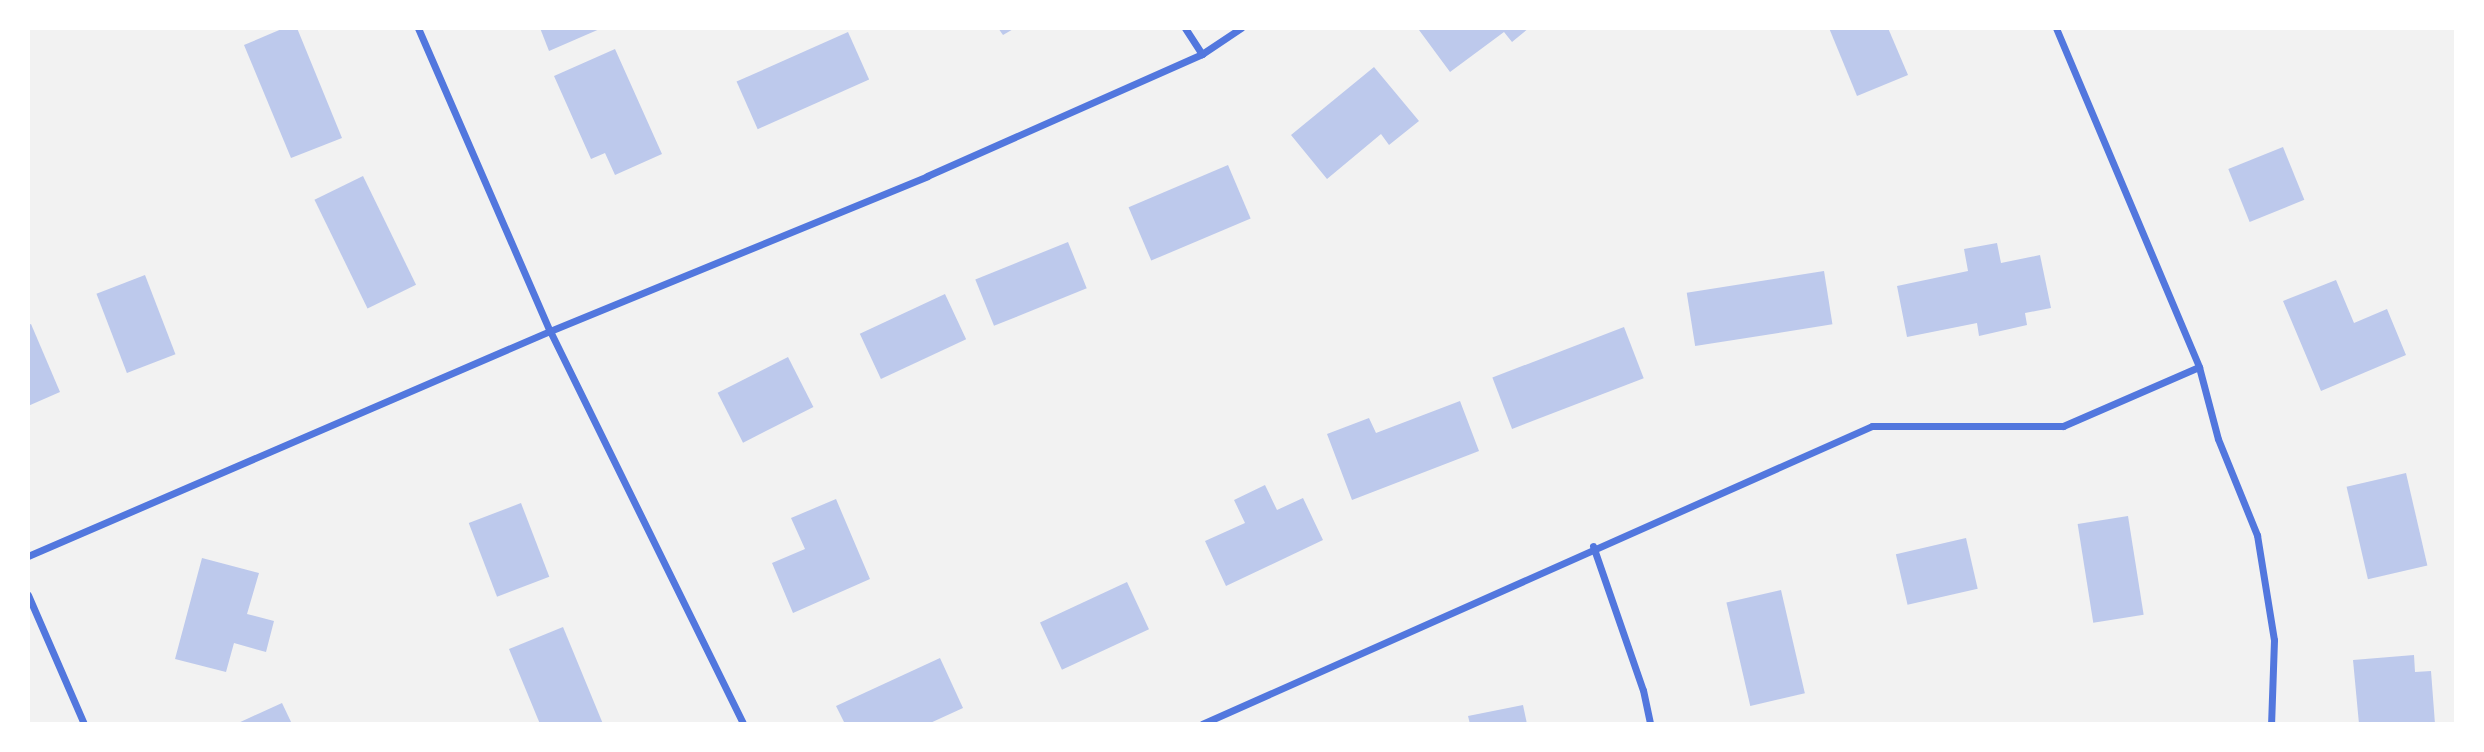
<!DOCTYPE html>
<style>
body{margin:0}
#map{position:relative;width:2484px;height:752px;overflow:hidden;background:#f2f2f2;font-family:"Playfair Display",serif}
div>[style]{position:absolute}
.building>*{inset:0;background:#bdc9ec;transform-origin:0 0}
.minor>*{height:7px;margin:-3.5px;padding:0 3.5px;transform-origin:3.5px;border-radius:3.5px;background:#5277de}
span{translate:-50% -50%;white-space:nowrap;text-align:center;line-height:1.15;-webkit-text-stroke:5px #fff;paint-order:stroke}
.frame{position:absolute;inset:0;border:30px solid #fff;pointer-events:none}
</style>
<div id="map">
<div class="building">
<div style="clip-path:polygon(284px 28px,297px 28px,342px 138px,291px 158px,244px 45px)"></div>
<div style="clip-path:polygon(540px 28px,602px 28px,549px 51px)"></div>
<div style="clip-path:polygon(998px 28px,1015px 28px,1003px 35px)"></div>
<div style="clip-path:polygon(1422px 28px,1529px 28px,1512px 42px,1504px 32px,1450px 72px,1419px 30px)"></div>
<div style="clip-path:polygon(1829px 28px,1888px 28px,1908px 75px,1857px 96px)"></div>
<div style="left:848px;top:32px;width:52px;height:122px;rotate:66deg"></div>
<div style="clip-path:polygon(615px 49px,662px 154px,615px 175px,605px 153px,591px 159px,554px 76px)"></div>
<div style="clip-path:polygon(1374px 67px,1419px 121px,1389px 145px,1381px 134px,1327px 179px,1291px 135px)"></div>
<div style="left:2283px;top:147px;width:57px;height:59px;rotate:68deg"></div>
<div style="left:1228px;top:165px;width:58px;height:108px;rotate:67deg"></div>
<div style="left:363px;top:176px;width:121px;height:54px;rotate:64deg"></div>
<div style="left:1068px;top:242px;width:50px;height:100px;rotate:68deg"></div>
<div style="clip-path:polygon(1997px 243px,2001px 263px,2040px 255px,2051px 308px,2025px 313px,2027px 325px,1979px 336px,1977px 323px,1907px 337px,1897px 286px,1968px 271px,1964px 249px)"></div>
<div style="left:1824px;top:271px;width:54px;height:139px;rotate:81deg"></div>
<div style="left:145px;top:275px;width:85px;height:52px;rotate:69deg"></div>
<div style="clip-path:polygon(2336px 280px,2354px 323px,2387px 309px,2406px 355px,2321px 391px,2283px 301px)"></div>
<div style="left:945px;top:294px;width:50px;height:94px;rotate:65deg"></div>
<div style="clip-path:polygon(31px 324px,60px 392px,28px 406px,28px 325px)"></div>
<div style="left:1624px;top:327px;width:55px;height:141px;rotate:69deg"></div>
<div style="left:788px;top:357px;width:56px;height:79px;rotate:63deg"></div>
<div style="clip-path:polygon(1460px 401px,1479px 451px,1352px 500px,1327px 434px,1369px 418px,1376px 433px)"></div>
<div style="left:2406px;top:473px;width:95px;height:61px;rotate:77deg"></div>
<div style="clip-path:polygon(1265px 485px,1277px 510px,1303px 498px,1323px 540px,1226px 586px,1205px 541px,1245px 523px,1234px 500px)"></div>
<div style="clip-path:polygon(836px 499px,870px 579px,793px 613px,772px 563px,805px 549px,791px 518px)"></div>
<div style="left:521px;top:503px;width:79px;height:56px;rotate:69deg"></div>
<div style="left:2128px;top:516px;width:100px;height:51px;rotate:81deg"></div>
<div style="left:1966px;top:538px;width:52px;height:72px;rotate:77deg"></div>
<div style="clip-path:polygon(202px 558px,259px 573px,247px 614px,274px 621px,266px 652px,234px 643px,226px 672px,175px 659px)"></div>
<div style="left:1127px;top:582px;width:52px;height:96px;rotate:65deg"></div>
<div style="left:1781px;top:590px;width:106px;height:56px;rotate:77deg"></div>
<div style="clip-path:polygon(563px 627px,603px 724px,540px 724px,509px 649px)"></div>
<div style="clip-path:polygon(2414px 655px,2415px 672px,2431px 671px,2435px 724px,2359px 724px,2353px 660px)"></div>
<div style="clip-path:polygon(940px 658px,963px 708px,928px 724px,845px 724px,836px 706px)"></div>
<div style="clip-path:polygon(282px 703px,292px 724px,236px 724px)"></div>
<div style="clip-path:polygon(1523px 705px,1527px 724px,1470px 724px,1468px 716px)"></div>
</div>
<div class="minor">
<div style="left:418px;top:28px;width:331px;rotate:66.5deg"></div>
<div style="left:550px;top:331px;width:438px;rotate:63.8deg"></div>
<div style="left:1185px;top:28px;width:31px;rotate:57deg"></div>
<div style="left:2056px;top:28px;width:368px;rotate:67.1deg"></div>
<div style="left:2199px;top:367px;width:74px;rotate:75.2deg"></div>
<div style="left:2218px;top:439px;width:104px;rotate:67.9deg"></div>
<div style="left:2257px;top:535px;width:106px;rotate:80.8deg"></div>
<div style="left:2274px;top:640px;width:84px;rotate:92deg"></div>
<div style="left:1593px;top:546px;width:152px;rotate:70.9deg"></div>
<div style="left:1643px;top:690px;width:35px;rotate:78deg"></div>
<div style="left:28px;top:556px;width:568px;rotate:-23.32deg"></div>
<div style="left:550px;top:331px;width:408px;rotate:-22.3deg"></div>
<div style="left:927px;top:176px;width:301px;rotate:-23.9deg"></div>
<div style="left:1202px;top:54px;width:47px;rotate:-33.7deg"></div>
<div style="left:28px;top:595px;width:141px;rotate:66.5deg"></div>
<div style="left:1202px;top:724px;width:733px;rotate:-23.98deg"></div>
<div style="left:1872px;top:426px;width:191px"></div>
<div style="left:2063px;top:426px;width:148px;rotate:-23.5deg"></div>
</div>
<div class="frame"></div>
</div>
